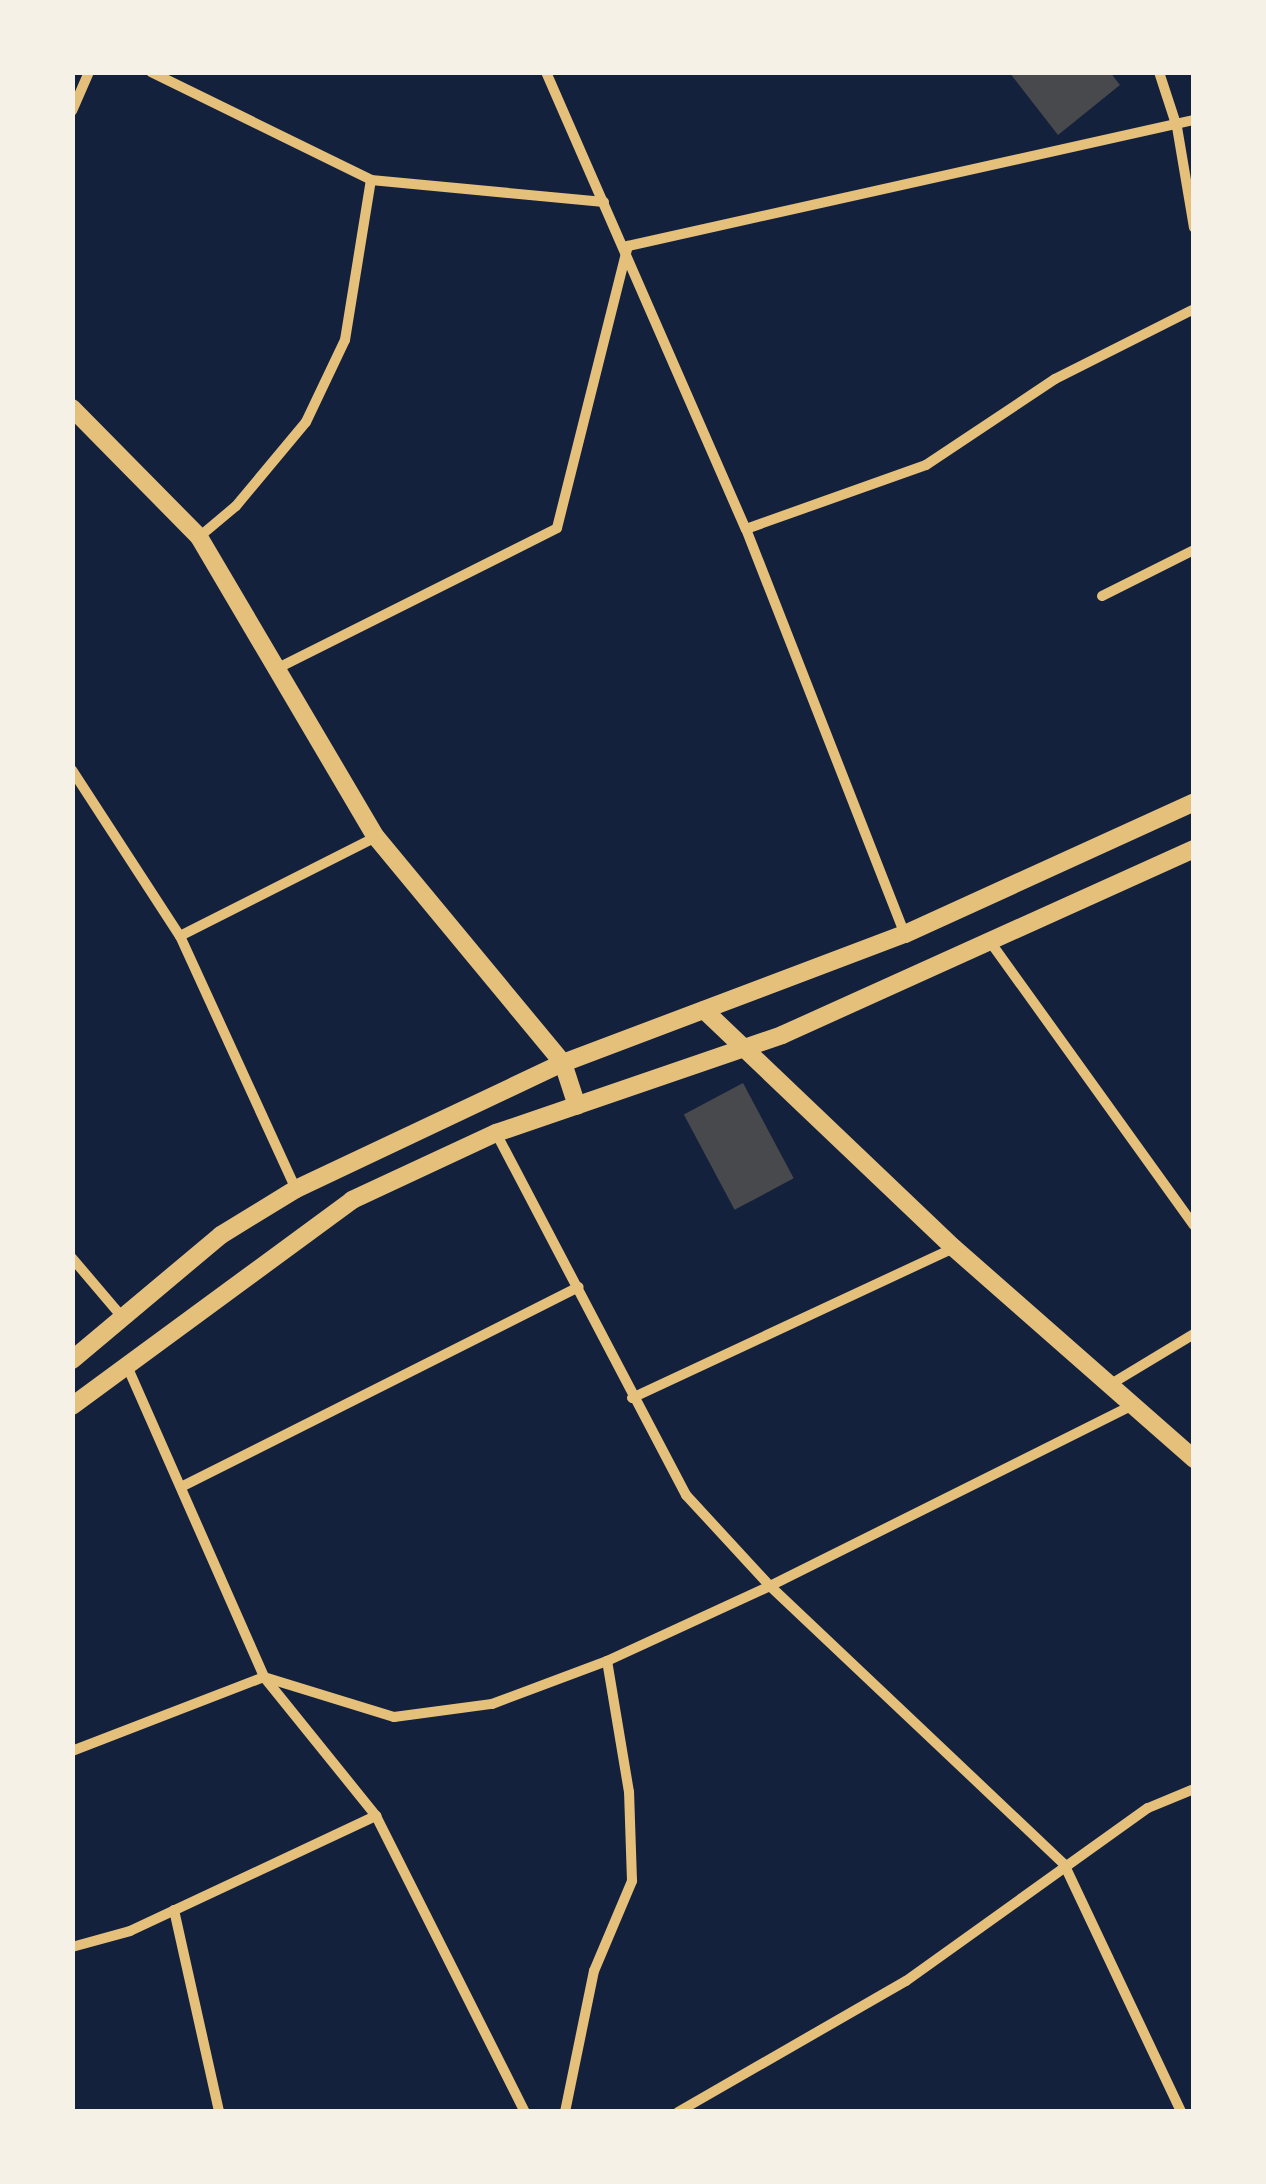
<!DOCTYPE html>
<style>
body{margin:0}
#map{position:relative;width:1266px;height:2184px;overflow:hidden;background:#14213d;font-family:"Fira Sans",sans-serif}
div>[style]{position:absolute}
.building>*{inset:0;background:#48494c;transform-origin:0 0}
.minor>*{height:10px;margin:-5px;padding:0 5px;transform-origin:5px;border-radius:5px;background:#e5c07b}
.tertiary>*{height:18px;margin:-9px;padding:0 9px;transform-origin:9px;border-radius:9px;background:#e5c07b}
span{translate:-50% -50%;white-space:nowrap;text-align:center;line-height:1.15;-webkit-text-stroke:8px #f6f1e7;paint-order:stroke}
.frame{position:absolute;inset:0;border:75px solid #f6f1e7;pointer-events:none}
</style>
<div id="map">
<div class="building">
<div style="clip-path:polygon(1009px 72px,1110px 72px,1120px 85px,1058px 135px)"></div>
<div style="left:743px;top:1083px;width:108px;height:67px;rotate:62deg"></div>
</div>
<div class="minor">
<div style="left:151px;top:72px;width:245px;rotate:26.1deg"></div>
<div style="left:371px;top:180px;width:234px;rotate:5.4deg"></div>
<div style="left:546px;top:72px;width:499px;rotate:66.4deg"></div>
<div style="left:746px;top:529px;width:435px;rotate:68.6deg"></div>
<div style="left:1159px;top:72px;width:58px;rotate:71.9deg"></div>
<div style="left:1177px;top:127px;width:102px;rotate:80.4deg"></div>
<div style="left:72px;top:111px;width:43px;rotate:-66.4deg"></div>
<div style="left:746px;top:529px;width:191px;rotate:-19.6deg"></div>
<div style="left:926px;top:465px;width:155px;rotate:-33.7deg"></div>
<div style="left:1055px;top:379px;width:156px;rotate:-26.7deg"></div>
<div style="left:199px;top:537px;width:48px;rotate:-40deg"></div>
<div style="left:236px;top:506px;width:109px;rotate:-50.2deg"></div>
<div style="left:306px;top:422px;width:91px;rotate:-64.6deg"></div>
<div style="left:345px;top:340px;width:162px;rotate:-80.8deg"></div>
<div style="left:1102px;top:596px;width:103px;rotate:-26.6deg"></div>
<div style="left:276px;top:669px;width:314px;rotate:-26.6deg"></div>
<div style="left:557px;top:528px;width:291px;rotate:-75.9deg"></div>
<div style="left:628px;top:246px;width:580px;rotate:-12.55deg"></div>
<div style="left:72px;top:770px;width:198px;rotate:57deg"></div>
<div style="left:180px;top:936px;width:278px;rotate:65.4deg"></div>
<div style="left:180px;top:936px;width:220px;rotate:-26.8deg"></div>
<div style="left:991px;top:943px;width:348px;rotate:54.3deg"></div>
<div style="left:496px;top:1133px;width:409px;rotate:62.3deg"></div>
<div style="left:686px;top:1495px;width:124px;rotate:47.3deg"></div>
<div style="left:770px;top:1586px;width:405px;rotate:43.4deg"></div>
<div style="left:1064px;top:1864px;width:274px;rotate:64.7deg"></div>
<div style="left:72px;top:1258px;width:79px;rotate:49.6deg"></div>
<div style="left:127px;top:1366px;width:340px;rotate:66.2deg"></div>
<div style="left:264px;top:1677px;width:179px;rotate:51.1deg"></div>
<div style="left:376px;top:1816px;width:331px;rotate:63.3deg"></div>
<div style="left:1111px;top:1384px;width:97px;rotate:-31.1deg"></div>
<div style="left:632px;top:1398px;width:355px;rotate:-25deg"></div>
<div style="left:181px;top:1487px;width:445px;rotate:-26.7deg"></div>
<div style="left:72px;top:1751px;width:206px;rotate:-21.1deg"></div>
<div style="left:264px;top:1677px;width:136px;rotate:17.1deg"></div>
<div style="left:394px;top:1717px;width:99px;rotate:-7.6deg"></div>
<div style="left:492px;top:1704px;width:123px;rotate:-20.5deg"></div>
<div style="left:607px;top:1661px;width:179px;rotate:-24.7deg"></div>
<div style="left:770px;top:1586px;width:406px;rotate:-26.5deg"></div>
<div style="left:174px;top:1910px;width:207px;rotate:77.4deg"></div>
<div style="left:72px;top:1947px;width:60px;rotate:-15.4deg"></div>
<div style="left:130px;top:1931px;width:272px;rotate:-25.1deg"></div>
<div style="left:565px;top:2112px;width:144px;rotate:-78.4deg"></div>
<div style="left:594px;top:1971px;width:98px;rotate:-67.1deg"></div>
<div style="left:632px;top:1881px;width:89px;rotate:-91.9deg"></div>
<div style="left:629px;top:1792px;width:133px;rotate:-99.5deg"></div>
<div style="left:678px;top:2112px;width:263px;rotate:-29.9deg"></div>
<div style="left:906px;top:1981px;width:297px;rotate:-35.6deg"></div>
<div style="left:1148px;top:1808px;width:50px;rotate:-22.4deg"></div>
</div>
<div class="tertiary">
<div style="left:72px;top:408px;width:181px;rotate:45.4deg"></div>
<div style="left:199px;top:537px;width:348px;rotate:59.5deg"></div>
<div style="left:376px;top:837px;width:293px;rotate:50.4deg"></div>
<div style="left:563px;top:1063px;width:45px;rotate:72deg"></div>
<div style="left:704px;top:1010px;width:345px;rotate:43.6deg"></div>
<div style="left:954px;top:1248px;width:320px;rotate:41.3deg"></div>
<div style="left:72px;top:1360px;width:194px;rotate:-40deg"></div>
<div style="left:221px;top:1235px;width:88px;rotate:-31.5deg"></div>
<div style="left:296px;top:1189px;width:295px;rotate:-25.3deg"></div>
<div style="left:563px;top:1063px;width:366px;rotate:-20.7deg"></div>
<div style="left:905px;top:934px;width:318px;rotate:-24.5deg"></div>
<div style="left:72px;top:1406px;width:348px;rotate:-36.3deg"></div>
<div style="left:352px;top:1200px;width:159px;rotate:-25deg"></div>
<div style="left:496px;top:1133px;width:302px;rotate:-18.9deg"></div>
<div style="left:782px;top:1035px;width:452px;rotate:-24.3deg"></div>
</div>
<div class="frame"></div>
</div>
